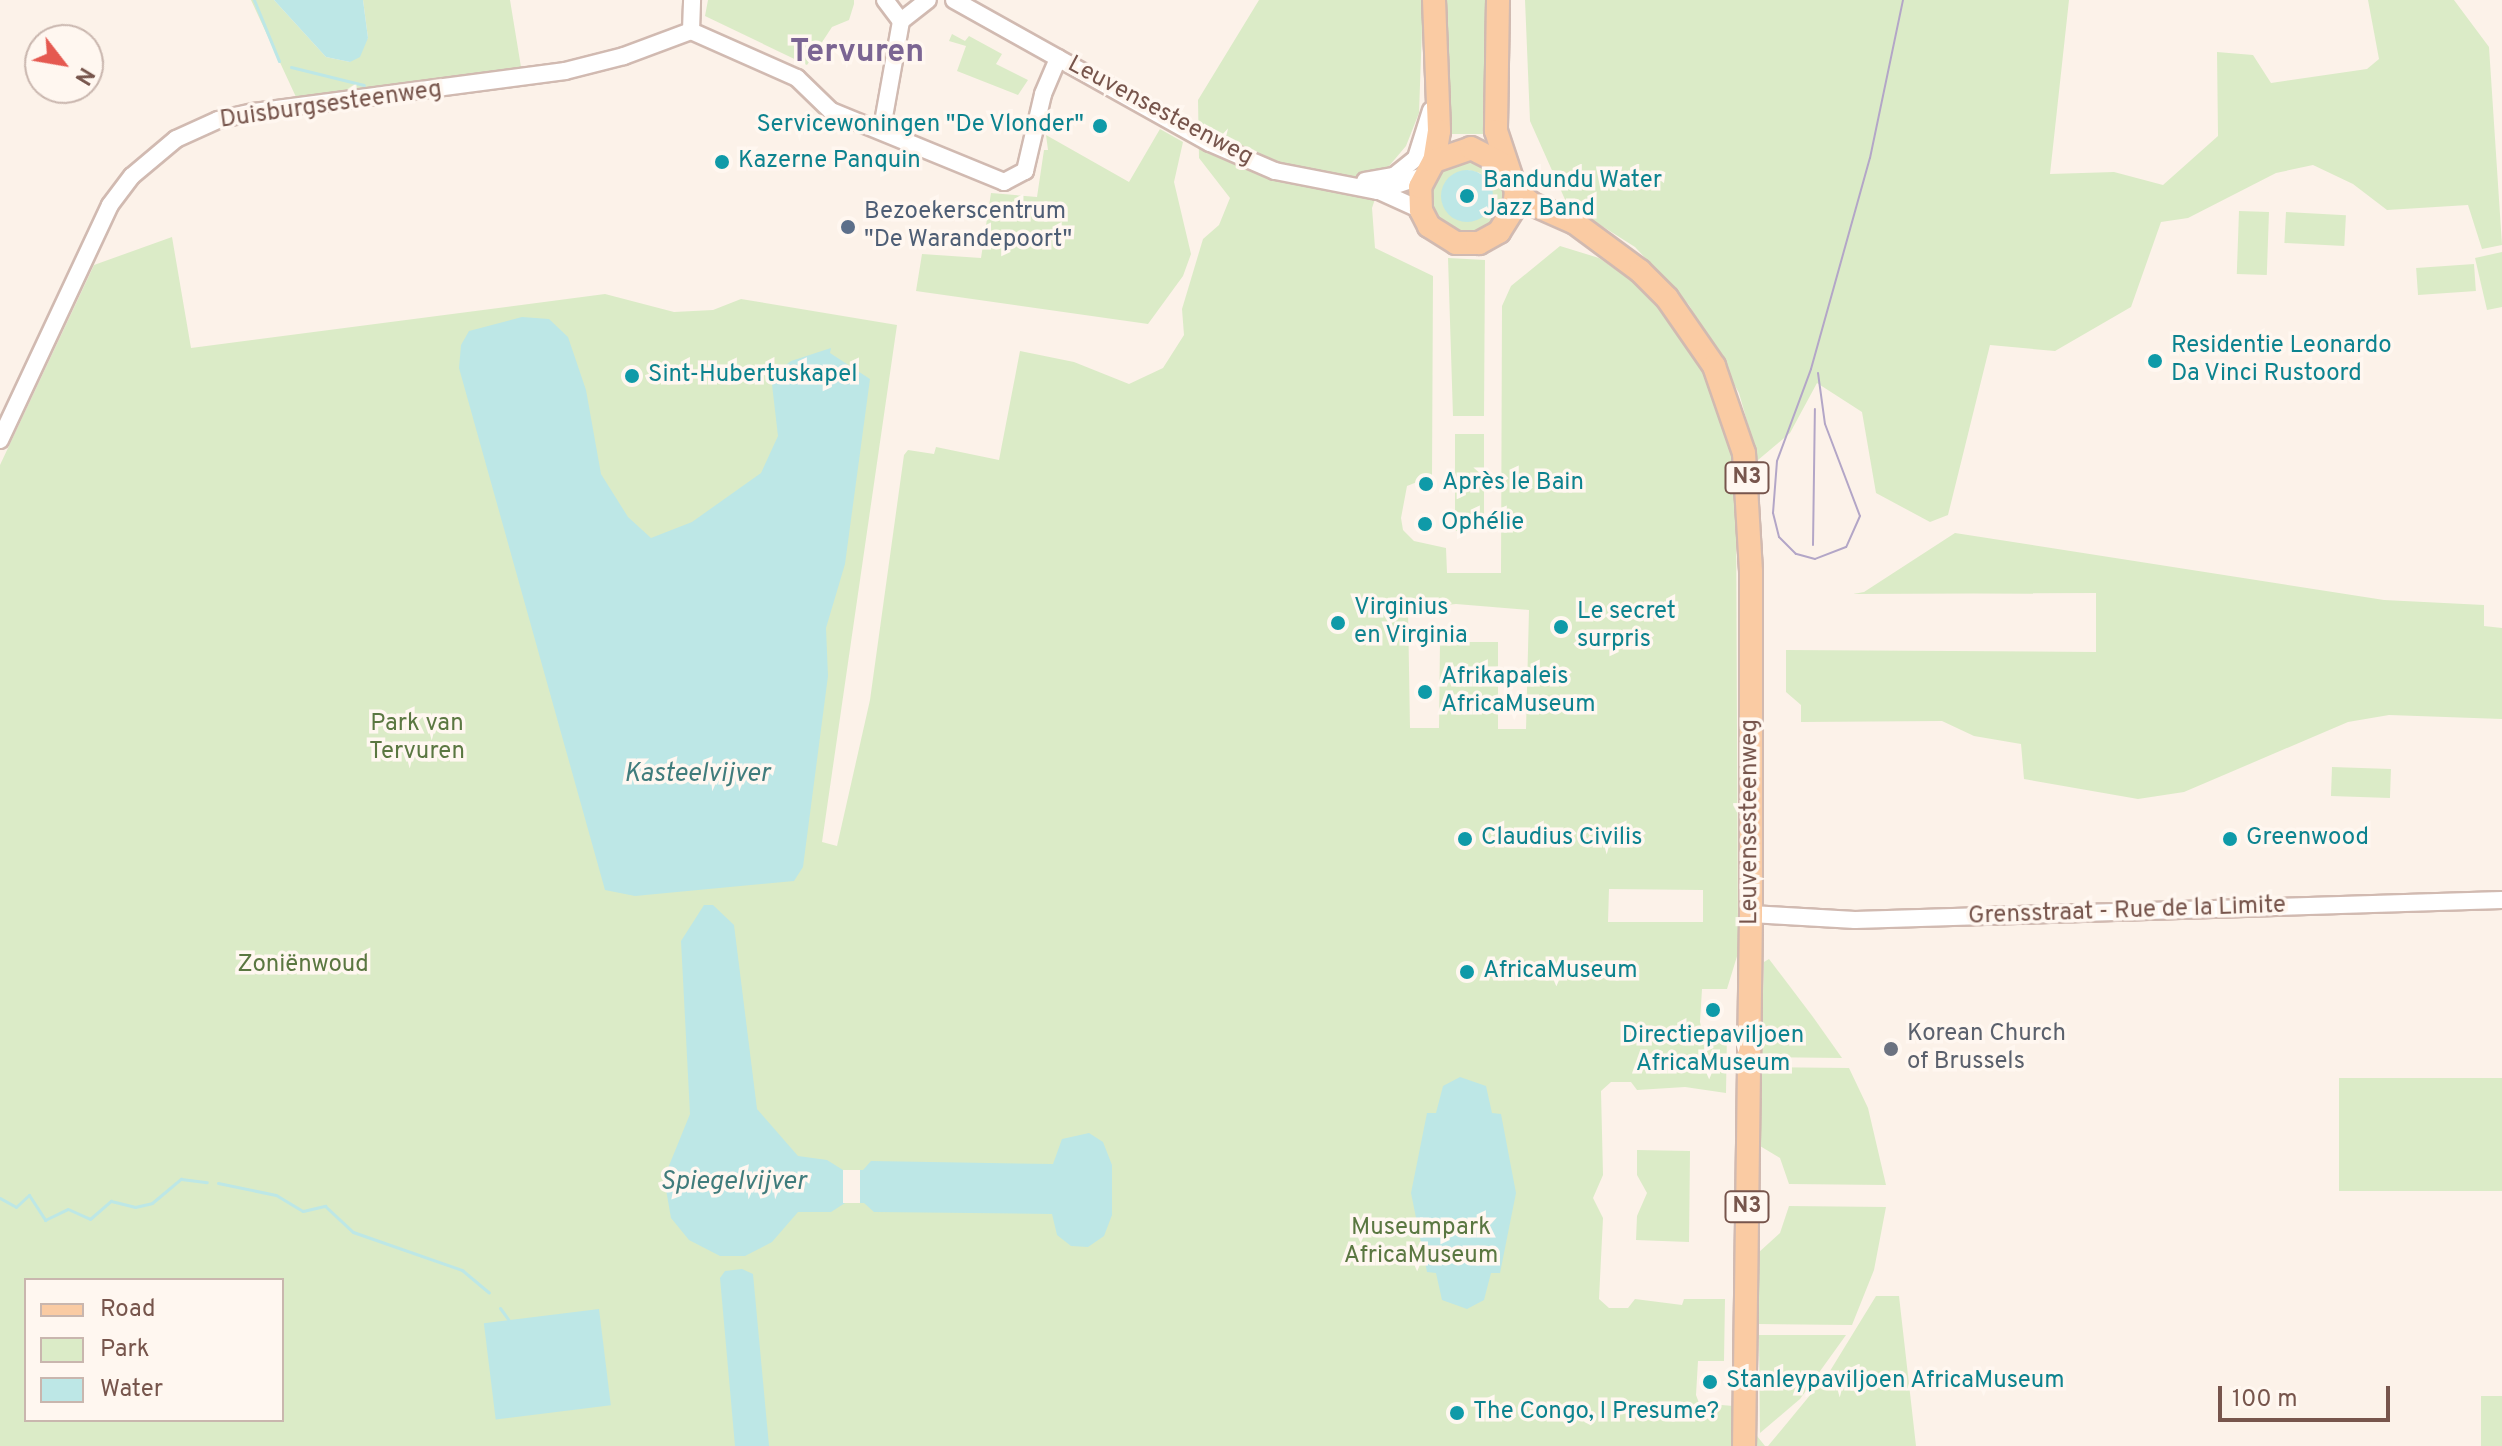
<!DOCTYPE html>
<meta charset="utf-8">
<style>
body{margin:0}
#map{position:relative;width:2502px;height:1446px;overflow:hidden;background:#fcf2e9;font-family:Overpass,sans-serif}
div>[style]{position:absolute}
.green>*{inset:0;background:#dbebc7;transform-origin:0 0}
.water>*{inset:0;background:#bde7e6;transform-origin:0 0}
.round{border-radius:50%}
.pier>*{inset:0;background:#fcf2e9;transform-origin:0 0}
.stream>*{height:3px;margin:-1.5px;padding:0 1.5px;transform-origin:1.5px;border-radius:1.5px;background:#bde7e6}
.roads{filter:drop-shadow(2px 0 #d1bab1) drop-shadow(-2px 0 #d1bab1) drop-shadow(0 2px #d1bab1) drop-shadow(0 -2px #d1bab1)}
.tertiary>*{height:16px;margin:-8px;padding:0 8px;transform-origin:8px;border-radius:8px;background:#fff}
.primary>*{height:22px;margin:-11px;padding:0 11px;transform-origin:11px;border-radius:11px;background:#facba3}
.tram>*{height:2px;margin:-1px;padding:0 1px;transform-origin:1px;border-radius:1px;background:#b3a6c7}
.dots>*{width:22px;height:22px;translate:-50% -50%;box-sizing:border-box;border:4px solid #fff7f0;border-radius:50%}
span{translate:-50% -50%;white-space:nowrap;text-align:center;line-height:1.15;-webkit-text-stroke:7px #fff7f0;paint-order:stroke}
.shield-label span{padding:2px 6px;background:#fff7f0;border:2px solid;border-radius:6px;-webkit-text-stroke-width:0}
.shield-label{font-size:22px;color:#77554c;font-weight:700}
.street-label{font-size:24px;color:#77554c}
.culture-label{font-size:24px;color:#0d838f}
.right{translate:-100% -50%;text-align:right}
.left{translate:0 -50%;text-align:left}
.service-label{font-size:24px;color:#4e5e75}
.park-label{font-size:24px;color:#5a7741}
.worship-label{font-size:24px;color:#5b616d}
.water-label{font-size:26px;color:#407c7c;font-style:italic}
.district-label{font-size:32px;color:#7b6593;font-weight:700}
.legend{position:absolute;left:24px;top:1278px;width:260px;height:144px;box-sizing:border-box;background:#fff7f0;border:2px solid #c9b6ae;margin:0;padding:10px 14px;list-style:none;font-size:24px;color:#77554c}
.legend li{display:flex;align-items:center;gap:16px;height:40px}
.legend b{width:40px;border:2px solid #c9b6ae}
.north{position:absolute;left:24px;top:24px;width:80px;height:80px;box-sizing:border-box;background:#fff7f0;border:2px solid #c9b6ae;border-radius:50%;rotate:121deg;font-size:22px;font-weight:700;line-height:32px;text-align:center;color:#77554c}
.north::after{content:'';display:block;margin:auto;width:28px;height:36px;background:#e55950;clip-path:polygon(50% 0,100% 100%,50% 72%,0 100%)}
.scale{position:absolute;left:2218px;top:1386px;width:172px;height:36px;box-sizing:border-box;border:4px solid #77554c;border-top:0;padding-left:10px;font-size:24px;line-height:28px;white-space:nowrap;color:#77554c;-webkit-text-stroke:6px #fff7f0;paint-order:stroke}
</style>
<div id="map">
<div class="green">
<div style="clip-path:polygon(251px 0,274px 0,326px 57px,350px 62px,368px 38px,363px 0,510px 0,521px 67px,296px 97px)"></div>
<div style="clip-path:polygon(708px 0,854px 0,854px 4px,849px 20px,832px 27px,807px 65px,705px 16px)"></div>
<div style="clip-path:polygon(evenodd,1259px 0,1423px 0,1419px 113px,1406px 146px,1384px 172px,1372px 208px,1375px 248px,1433px 276px,1432px 476px,1407px 486px,1401px 518px,1403px 530px,1414px 541px,1446px 548px,1447px 573px,1501px 573px,1502px 306px,1511px 286px,1560px 246px,1599px 258px,1631px 280px,1679px 331px,1709px 379px,1733px 452px,1736px 505px,1738px 953px,1727px 989px,1702px 989px,1700px 1022px,1702px 1031px,1727px 1031px,1726px 1093px,1685px 1087px,1637px 1090px,1631px 1082px,1611px 1082px,1601px 1091px,1603px 1175px,1593px 1198px,1603px 1218px,1599px 1299px,1609px 1308px,1628px 1308px,1635px 1299px,1682px 1305px,1684px 1299px,1725px 1299px,1724px 1361px,1698px 1361px,1696px 1395px,1699px 1403px,1733px 1406px,1765px 1446px,0 1446px,0 465px,94px 265px,172px 237px,191px 348px,605px 294px,674px 312px,713px 310px,741px 299px,897px 325px,822px 842px,837px 846px,870px 700px,904px 455px,908px 450px,934px 454px,936px 447px,999px 460px,1020px 351px,1074px 362px,1129px 384px,1163px 368px,1184px 335px,1182px 309px,1203px 239px,1219px 225px,1230px 198px,1199px 158px,1198px 100px,1259px 0,1456px 604px,1529px 610px,1526px 729px,1498px 729px,1498px 642px,1440px 642px,1439px 728px,1410px 728px,1408px 609px,1456px 604px,1259px 0,1609px 889px,1703px 890px,1703px 922px,1608px 922px,1609px 889px,1259px 0,26px 1280px,282px 1280px,282px 1420px,26px 1420px,26px 1280px)"></div>
<div style="left:1444px;top:0;width:47px;height:134px"></div>
<div style="clip-path:polygon(1525px 0,2069px 0,2050px 174px,2114px 172px,2163px 185px,2218px 136px,2217px 52px,2253px 55px,2271px 83px,2367px 69px,2379px 59px,2368px 0,2454px 0,2489px 47px,2502px 245px,2482px 249px,2468px 205px,2387px 210px,2353px 184px,2313px 165px,2276px 173px,2188px 218px,2161px 222px,2131px 307px,2055px 351px,1990px 345px,1948px 515px,1930px 522px,1876px 493px,1862px 412px,1817px 383px,1790px 433px,1758px 460px,1739px 393px,1689px 305px,1635px 247px,1567px 204px,1530px 121px)"></div>
<div style="clip-path:polygon(952px 34px,965px 41px,969px 36px,1002px 54px,996px 64px,1028px 80px,1018px 95px,957px 71px,966px 46px,949px 41px)"></div>
<div style="clip-path:polygon(1160px 129px,1183px 142px,1174px 182px,1191px 254px,1183px 276px,1148px 324px,916px 291px,922px 254px,981px 258px,991px 193px,1037px 197px,1044px 150px,1048px 150px,1046px 135px,1129px 182px)"></div>
<div style="clip-path:polygon(evenodd,1468px 156px,1496px 168px,1507px 196px,1495px 224px,1477px 234px,1456px 234px,1433px 215px,1428px 195px,1440px 167px,1468px 156px,1468px 170px,1480px 173px,1492px 189px,1492px 203px,1449px 214px,1442px 202px,1468px 170px)"></div>
<div style="left:2239px;top:211px;width:30px;height:63px;rotate:2deg"></div>
<div style="left:2286px;top:212px;width:60px;height:31px;rotate:3deg"></div>
<div style="clip-path:polygon(2502px 252px,2502px 307px,2487px 310px,2475px 258px)"></div>
<div style="clip-path:polygon(1448px 258px,1485px 260px,1484px 416px,1453px 416px)"></div>
<div style="left:2474px;top:264px;width:27px;height:58px;rotate:86deg"></div>
<div style="left:1455px;top:434px;width:29px;height:97px"></div>
<div style="clip-path:polygon(1955px 533px,2384px 600px,2484px 605px,2484px 626px,2502px 628px,2502px 719px,2389px 715px,2348px 722px,2184px 792px,2138px 799px,2024px 779px,2021px 744px,1974px 736px,1942px 721px,1801px 722px,1801px 705px,1786px 692px,1786px 650px,2096px 652px,2096px 593px,1853px 594px,1864px 592px)"></div>
<div style="left:2332px;top:767px;width:59px;height:29px;rotate:2deg"></div>
<div style="clip-path:polygon(1769px 959px,1813px 1017px,1842px 1058px,1761px 1057px,1764px 962px)"></div>
<div style="clip-path:polygon(1761px 1067px,1849px 1068px,1868px 1108px,1886px 1185px,1789px 1184px,1780px 1158px,1760px 1146px)"></div>
<div style="left:2502px;top:1078px;width:113px;height:163px;rotate:90deg"></div>
<div style="clip-path:polygon(1637px 1150px,1690px 1151px,1689px 1242px,1636px 1240px,1637px 1216px,1647px 1193px,1637px 1175px)"></div>
<div style="clip-path:polygon(1789px 1206px,1886px 1207px,1874px 1270px,1852px 1325px,1757px 1324px,1758px 1253px,1780px 1233px)"></div>
<div style="clip-path:polygon(1876px 1296px,1899px 1296px,1916px 1446px,1768px 1446px,1830px 1371px)"></div>
<div style="clip-path:polygon(1759px 1335px,1846px 1335px,1800px 1399px,1760px 1433px)"></div>
<div style="left:2502px;top:1396px;width:50px;height:21px;rotate:90deg"></div>
</div>
<div class="water">
<div style="clip-path:polygon(274px 0,363px 0,368px 38px,360px 57px,350px 62px,326px 57px)"></div>
<div class="round" style="left:1441px;top:170px;width:52px;height:52px"></div>
<div style="clip-path:polygon(522px 317px,549px 319px,568px 337px,586px 390px,601px 474px,628px 517px,651px 538px,692px 522px,761px 473px,778px 436px,771px 376px,791px 361px,831px 348px,830px 353px,870px 379px,845px 564px,826px 628px,828px 676px,803px 867px,794px 881px,635px 896px,605px 890px,459px 368px,461px 345px,469px 331px)"></div>
<div style="clip-path:polygon(704px 905px,713px 905px,734px 925px,757px 1109px,798px 1156px,827px 1160px,843px 1170px,863px 1170px,871px 1161px,1053px 1164px,1062px 1139px,1089px 1133px,1103px 1142px,1112px 1165px,1112px 1215px,1104px 1236px,1088px 1247px,1071px 1246px,1057px 1235px,1052px 1214px,874px 1212px,864px 1203px,845px 1203px,831px 1212px,798px 1212px,772px 1242px,745px 1256px,720px 1256px,689px 1240px,671px 1218px,664px 1178px,690px 1114px,681px 941px)"></div>
<div style="clip-path:polygon(1460px 1077px,1486px 1086px,1492px 1113px,1501px 1114px,1516px 1193px,1500px 1273px,1491px 1273px,1484px 1300px,1467px 1309px,1442px 1300px,1436px 1273px,1427px 1272px,1411px 1193px,1427px 1113px,1436px 1113px,1443px 1086px)"></div>
<div style="clip-path:polygon(742px 1269px,753px 1274px,769px 1446px,735px 1446px,720px 1278px,725px 1271px)"></div>
<div style="left:599px;top:1309px;width:97px;height:116px;rotate:83deg"></div>
</div>
<div class="pier">
<div style="left:843px;top:1170px;width:17px;height:33px"></div>
</div>
<div class="stream">
<div style="left:254px;top:0;width:66px;rotate:67.7deg"></div>
<div style="left:291px;top:67px;width:75px;rotate:13.9deg"></div>
<div style="left:218px;top:1183px;width:59px;rotate:11.7deg"></div>
<div style="left:276px;top:1195px;width:31px;rotate:31deg"></div>
<div style="left:303px;top:1211px;width:23px;rotate:-13deg"></div>
<div style="left:325px;top:1206px;width:38px;rotate:43deg"></div>
<div style="left:353px;top:1232px;width:115px;rotate:19.2deg"></div>
<div style="left:462px;top:1270px;width:35px;rotate:40deg"></div>
<div style="left:0;top:1198px;width:18px;rotate:29deg"></div>
<div style="left:16px;top:1207px;width:18px;rotate:-43deg"></div>
<div style="left:29px;top:1195px;width:30px;rotate:57deg"></div>
<div style="left:45px;top:1220px;width:25px;rotate:-26deg"></div>
<div style="left:68px;top:1209px;width:24px;rotate:24deg"></div>
<div style="left:90px;top:1219px;width:28px;rotate:-41deg"></div>
<div style="left:111px;top:1201px;width:25px;rotate:14deg"></div>
<div style="left:135px;top:1207px;width:17px;rotate:-13deg"></div>
<div style="left:152px;top:1203px;width:38px;rotate:-40deg"></div>
<div style="left:181px;top:1179px;width:26px;rotate:7deg"></div>
<div style="left:500px;top:1308px;width:14px;rotate:54deg"></div>
</div>
<div class="roads">
<div class="tertiary">
<div style="left:885px;top:0;width:26px;rotate:53deg"></div>
<div style="left:954px;top:0;width:293px;rotate:29.2deg"></div>
<div style="left:1210px;top:143px;width:71px;rotate:23.3deg"></div>
<div style="left:1275px;top:171px;width:105px;rotate:11deg"></div>
<div style="left:1378px;top:191px;width:47px;rotate:-18.4deg"></div>
<div style="left:901px;top:21px;width:34px;rotate:-38deg"></div>
<div style="left:691px;top:31px;width:116px;rotate:23.9deg"></div>
<div style="left:797px;top:78px;width:47px;rotate:44.1deg"></div>
<div style="left:831px;top:111px;width:187px;rotate:22.3deg"></div>
<div style="left:1004px;top:182px;width:24px;rotate:-28deg"></div>
<div style="left:1025px;top:171px;width:79px;rotate:-76.8deg"></div>
<div style="left:1043px;top:94px;width:39px;rotate:-67deg"></div>
<div style="left:691px;top:31px;width:31px;rotate:-88deg"></div>
<div style="left:882px;top:128px;width:109px;rotate:-79.9deg"></div>
<div style="left:1365px;top:181px;width:29px;rotate:-10deg"></div>
<div style="left:1394px;top:176px;width:28px;rotate:-39deg"></div>
<div style="left:1416px;top:158px;width:50px;rotate:-72.6deg"></div>
<div style="left:1379px;top:191px;width:46px;rotate:24.3deg"></div>
<div style="left:0;top:440px;width:259px;rotate:-64.9deg"></div>
<div style="left:110px;top:205px;width:36px;rotate:-53deg"></div>
<div style="left:132px;top:176px;width:57px;rotate:-40.1deg"></div>
<div style="left:176px;top:139px;width:46px;rotate:-24.3deg"></div>
<div style="left:218px;top:120px;width:37px;rotate:-13deg"></div>
<div style="left:254px;top:112px;width:314px;rotate:-7.5deg"></div>
<div style="left:565px;top:71px;width:61px;rotate:-14.3deg"></div>
<div style="left:624px;top:56px;width:72px;rotate:-20.5deg"></div>
<div style="left:1751px;top:914px;width:104px;rotate:3.3deg"></div>
<div style="left:1855px;top:920px;width:647px;rotate:-1.77deg"></div>
</div>
<div class="primary">
<div style="left:1434px;top:0;width:131px;rotate:87.8deg"></div>
<div style="left:1439px;top:131px;width:30px;rotate:99deg"></div>
<div style="left:1498px;top:0;width:131px;rotate:90.9deg"></div>
<div style="left:1496px;top:131px;width:63px;rotate:71.6deg"></div>
<div style="left:1516px;top:191px;width:17px;rotate:97deg"></div>
<div style="left:1514px;top:208px;width:28px;rotate:122deg"></div>
<div style="left:1499px;top:232px;width:23px;rotate:151deg"></div>
<div style="left:1479px;top:243px;width:23px;rotate:180deg"></div>
<div style="left:1456px;top:243px;width:32px;rotate:-148deg"></div>
<div style="left:1429px;top:226px;width:18px;rotate:-117deg"></div>
<div style="left:1421px;top:210px;width:23px;rotate:-92deg"></div>
<div style="left:1420px;top:187px;width:30px;rotate:-62deg"></div>
<div style="left:1434px;top:161px;width:39px;rotate:-19deg"></div>
<div style="left:1471px;top:148px;width:38px;rotate:27deg"></div>
<div style="left:1516px;top:191px;width:21px;rotate:39deg"></div>
<div style="left:1532px;top:204px;width:47px;rotate:23.8deg"></div>
<div style="left:1575px;top:223px;width:81px;rotate:36.4deg"></div>
<div style="left:1640px;top:271px;width:38px;rotate:45deg"></div>
<div style="left:1667px;top:298px;width:83px;rotate:55.3deg"></div>
<div style="left:1714px;top:366px;width:92px;rotate:71deg"></div>
<div style="left:1744px;top:453px;width:119px;rotate:86.6deg"></div>
<div style="left:1751px;top:572px;width:342px;rotate:90deg"></div>
<div style="left:1751px;top:914px;width:532px;rotate:90.75deg"></div>
</div>
</div>
<div class="tram">
<div style="left:1818px;top:373px;width:51px;rotate:82.2deg"></div>
<div style="left:1825px;top:424px;width:98px;rotate:69.2deg"></div>
<div style="left:1860px;top:516px;width:34px;rotate:114deg"></div>
<div style="left:1846px;top:547px;width:33px;rotate:159deg"></div>
<div style="left:1815px;top:559px;width:20px;rotate:-165deg"></div>
<div style="left:1796px;top:554px;width:24px;rotate:-135deg"></div>
<div style="left:1779px;top:537px;width:25px;rotate:-104deg"></div>
<div style="left:1773px;top:513px;width:52px;rotate:-85.6deg"></div>
<div style="left:1777px;top:461px;width:98px;rotate:-69.7deg"></div>
<div style="left:1811px;top:369px;width:219px;rotate:-74.4deg"></div>
<div style="left:1870px;top:158px;width:161px;rotate:-78.2deg"></div>
<div style="left:1813px;top:545px;width:136px;rotate:-89.2deg"></div>
</div>
<div class="dots">
<div style="left:1100px;top:126px;background:#0f9aa8"></div>
<div style="left:722px;top:162px;background:#0f9aa8"></div>
<div style="left:1467px;top:196px;background:#0f9aa8"></div>
<div style="left:848px;top:227px;background:#5c6f8a"></div>
<div style="left:2155px;top:361px;background:#0f9aa8"></div>
<div style="left:632px;top:376px;background:#0f9aa8"></div>
<div style="left:1426px;top:484px;background:#0f9aa8"></div>
<div style="left:1425px;top:524px;background:#0f9aa8"></div>
<div style="left:1338px;top:623px;background:#0f9aa8"></div>
<div style="left:1561px;top:627px;background:#0f9aa8"></div>
<div style="left:1425px;top:692px;background:#0f9aa8"></div>
<div style="left:1465px;top:839px;background:#0f9aa8"></div>
<div style="left:2230px;top:839px;background:#0f9aa8"></div>
<div style="left:1467px;top:972px;background:#0f9aa8"></div>
<div style="left:1713px;top:1010px;background:#0f9aa8"></div>
<div style="left:1891px;top:1049px;background:#6b7280"></div>
<div style="left:1710px;top:1382px;background:#0f9aa8"></div>
<div style="left:1457px;top:1413px;background:#0f9aa8"></div>
</div>
<div class="shield-label">
<span style="left:1747px;top:478px">N3</span>
<span style="left:1747px;top:1207px">N3</span>
</div>
<div class="street-label">
<span style="left:331px;top:106px;rotate:-8deg">Duisburgsesteenweg</span>
<span style="left:1160px;top:112px;rotate:28deg">Leuvensesteenweg</span>
<span style="left:1751px;top:822px;rotate:-90deg">Leuvensesteenweg</span>
<span style="left:2127px;top:912px;rotate:-2deg">Grensstraat - Rue de la Limite</span>
</div>
<div class="culture-label">
<span class="right" style="left:1084px;top:126px">Servicewoningen "De Vlonder"</span>
<span class="left" style="left:738px;top:162px">Kazerne Panquin</span>
<span class="left" style="left:1483px;top:196px">Bandundu Water<br>Jazz Band</span>
<span class="left" style="left:2171px;top:361px">Residentie Leonardo<br>Da Vinci Rustoord</span>
<span class="left" style="left:648px;top:376px">Sint-Hubertuskapel</span>
<span class="left" style="left:1442px;top:484px">Après le Bain</span>
<span class="left" style="left:1441px;top:524px">Ophélie</span>
<span class="left" style="left:1354px;top:623px">Virginius<br>en Virginia</span>
<span class="left" style="left:1577px;top:627px">Le secret<br>surpris</span>
<span class="left" style="left:1441px;top:692px">Afrikapaleis<br>AfricaMuseum</span>
<span class="left" style="left:1481px;top:839px">Claudius Civilis</span>
<span class="left" style="left:2246px;top:839px">Greenwood</span>
<span class="left" style="left:1483px;top:972px">AfricaMuseum</span>
<span style="left:1713px;top:1051px">Directiepaviljoen<br>AfricaMuseum</span>
<span class="left" style="left:1726px;top:1382px">Stanleypaviljoen AfricaMuseum</span>
<span class="left" style="left:1473px;top:1413px">The Congo, I Presume?</span>
</div>
<div class="service-label">
<span class="left" style="left:864px;top:227px">Bezoekerscentrum<br>"De Warandepoort"</span>
</div>
<div class="park-label">
<span style="left:417px;top:739px">Park van<br>Tervuren</span>
<span style="left:303px;top:966px">Zoniënwoud</span>
<span style="left:1421px;top:1243px">Museumpark<br>AfricaMuseum</span>
</div>
<div class="worship-label">
<span class="left" style="left:1907px;top:1049px">Korean Church<br>of Brussels</span>
</div>
<div class="water-label">
<span style="left:697px;top:775px">Kasteelvijver</span>
<span style="left:733px;top:1183px">Spiegelvijver</span>
</div>
<div class="district-label">
<span style="left:857px;top:53px">Tervuren</span>
</div>
<ul class="legend">
<li><b style="height:10px;background:#facba3"></b>Road</li>
<li><b style="height:22px;background:#dbebc7"></b>Park</li>
<li><b style="height:22px;background:#bde7e6"></b>Water</li>
</ul>
<div class="north">N</div>
<div class="scale">100 m</div>
</div>
